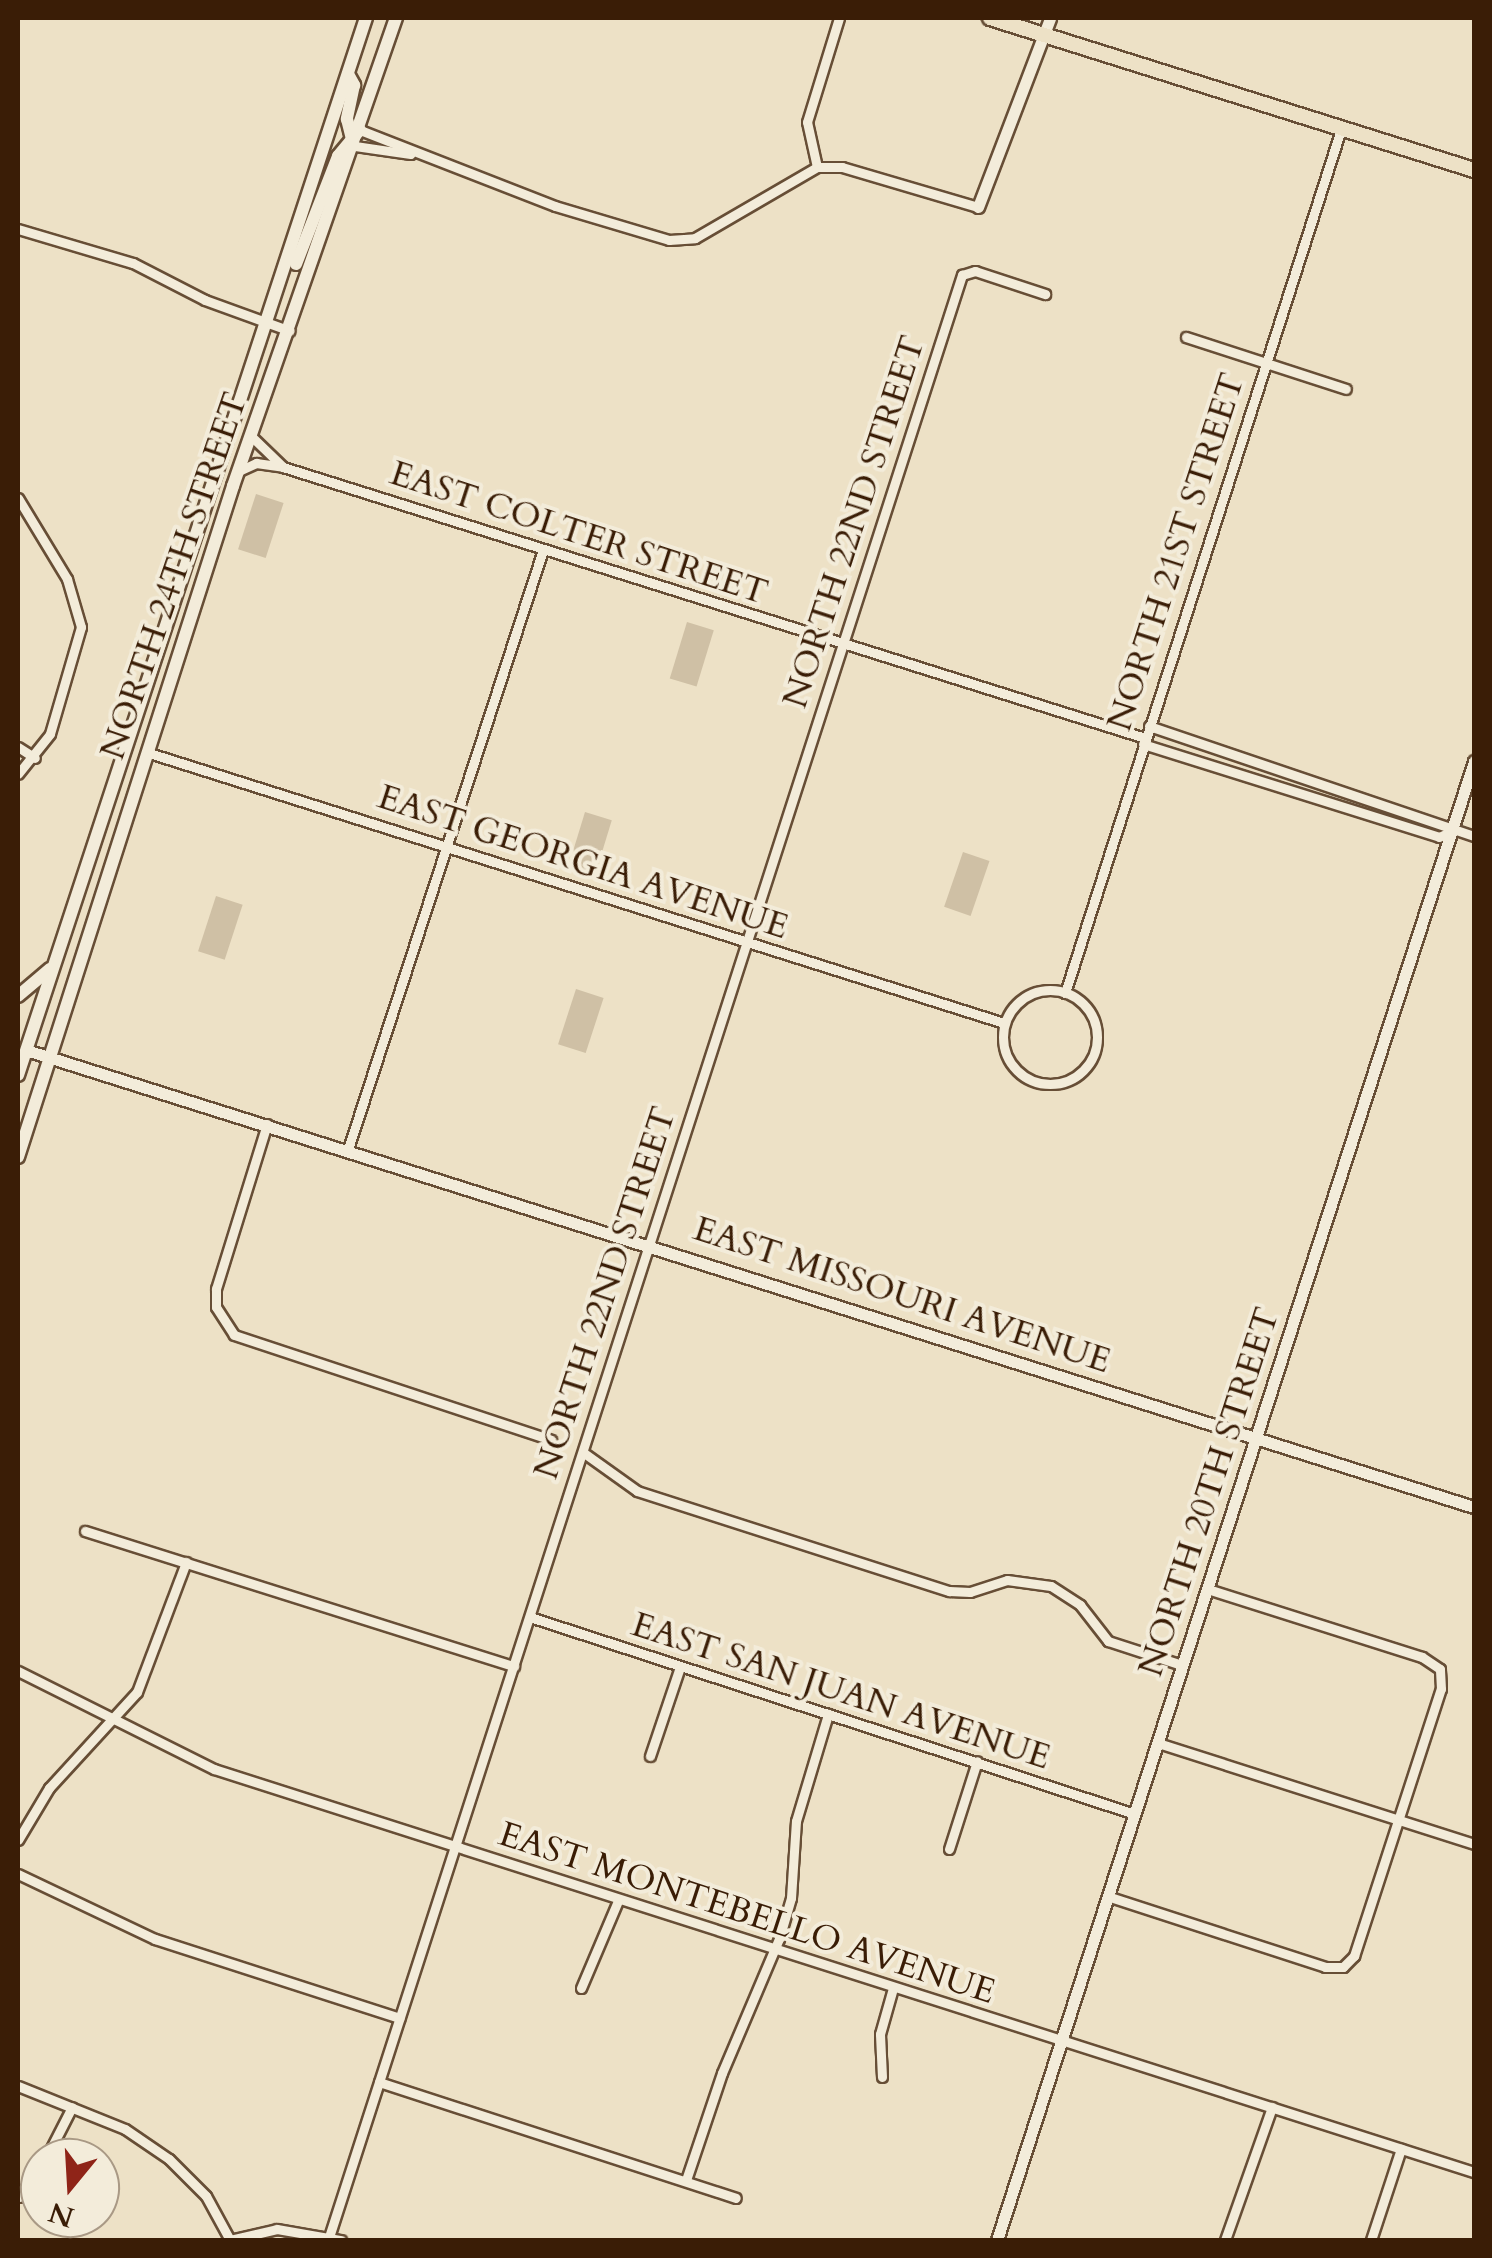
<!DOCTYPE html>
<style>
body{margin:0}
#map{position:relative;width:1492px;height:2258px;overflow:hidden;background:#ede1c6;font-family:Cardo,serif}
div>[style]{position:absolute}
.green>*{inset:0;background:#cfc0a5;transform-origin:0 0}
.roads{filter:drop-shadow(2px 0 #674e36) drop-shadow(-2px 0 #674e36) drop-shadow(0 2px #674e36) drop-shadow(0 -2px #674e36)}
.minor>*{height:9px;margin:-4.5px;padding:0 4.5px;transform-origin:4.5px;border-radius:4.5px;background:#f3ecda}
.minor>.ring{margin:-4.5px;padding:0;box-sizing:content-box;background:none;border:9px solid #f3ecda;border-radius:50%}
.tertiary>*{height:11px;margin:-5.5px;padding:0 5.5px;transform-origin:5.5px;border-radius:5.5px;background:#f3ecda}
.secondary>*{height:12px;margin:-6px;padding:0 6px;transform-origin:6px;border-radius:6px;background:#f3ecda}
.primary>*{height:14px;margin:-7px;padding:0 7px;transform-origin:7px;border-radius:7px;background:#ede1c6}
span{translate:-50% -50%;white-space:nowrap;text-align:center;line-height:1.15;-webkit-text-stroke:8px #f3ecda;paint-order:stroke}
.street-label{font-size:35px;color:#3a1d06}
.frame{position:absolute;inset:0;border:20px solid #3a1d06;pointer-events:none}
.north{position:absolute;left:20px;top:2138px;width:100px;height:100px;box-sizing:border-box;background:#f3ecda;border:2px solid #a99985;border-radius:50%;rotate:198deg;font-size:28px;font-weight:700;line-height:40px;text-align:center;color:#3a1d06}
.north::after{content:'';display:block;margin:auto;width:35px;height:45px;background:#8f2418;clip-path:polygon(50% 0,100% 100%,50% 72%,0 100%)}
</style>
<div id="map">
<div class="green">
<div style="left:256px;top:494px;width:29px;height:58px;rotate:18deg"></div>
<div style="left:687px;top:622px;width:28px;height:59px;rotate:17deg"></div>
<div style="left:585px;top:812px;width:28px;height:58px;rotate:17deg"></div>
<div style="left:963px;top:852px;width:28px;height:58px;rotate:19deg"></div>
<div style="left:216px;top:896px;width:28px;height:58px;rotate:18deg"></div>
<div style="left:576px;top:989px;width:29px;height:58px;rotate:18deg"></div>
</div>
<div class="roads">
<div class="minor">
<div style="left:360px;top:130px;width:209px;rotate:21.3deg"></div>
<div style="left:555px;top:206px;width:119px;rotate:16.6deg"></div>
<div style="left:669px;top:240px;width:26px;rotate:-4deg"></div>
<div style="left:695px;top:238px;width:141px;rotate:-30.2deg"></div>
<div style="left:817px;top:167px;width:25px"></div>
<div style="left:842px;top:167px;width:142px;rotate:16.4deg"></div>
<div style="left:355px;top:146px;width:56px;rotate:8.3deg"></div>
<div style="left:817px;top:167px;width:46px;rotate:-102.5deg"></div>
<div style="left:807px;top:122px;width:109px;rotate:-72.9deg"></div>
<div style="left:18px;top:229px;width:120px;rotate:16.5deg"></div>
<div style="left:133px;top:263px;width:81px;rotate:27.2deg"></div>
<div style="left:205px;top:300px;width:90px;rotate:20deg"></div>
<div style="left:1186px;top:337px;width:168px;rotate:18deg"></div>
<div style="left:251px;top:436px;width:45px;rotate:44.1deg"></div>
<div style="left:241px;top:470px;width:17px;rotate:-25deg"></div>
<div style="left:256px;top:463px;width:27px;rotate:8deg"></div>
<div style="left:283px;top:467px;width:904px;rotate:17.45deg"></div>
<div style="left:18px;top:498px;width:95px;rotate:58.8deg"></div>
<div style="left:67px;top:579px;width:50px;rotate:73.7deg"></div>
<div style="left:81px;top:627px;width:111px;rotate:106.2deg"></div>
<div style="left:50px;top:734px;width:51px;rotate:128.7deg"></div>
<div style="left:1149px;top:726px;width:343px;rotate:18.7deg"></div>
<div style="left:1143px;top:744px;width:310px;rotate:17.4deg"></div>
<div style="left:1439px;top:837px;width:14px;rotate:-25deg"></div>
<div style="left:18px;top:747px;width:20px;rotate:33deg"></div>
<div style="left:146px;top:752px;width:900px;rotate:17.53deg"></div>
<div class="ring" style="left:1003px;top:990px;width:85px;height:85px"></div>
<div style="left:1065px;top:993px;width:907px;rotate:-72.28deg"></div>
<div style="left:267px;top:1124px;width:173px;rotate:107.2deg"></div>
<div style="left:216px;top:1289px;width:18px;rotate:90deg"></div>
<div style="left:216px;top:1307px;width:33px;rotate:57deg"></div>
<div style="left:234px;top:1335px;width:334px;rotate:18.3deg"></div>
<div style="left:348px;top:1149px;width:630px;rotate:-71.97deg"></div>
<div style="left:584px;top:1453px;width:65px;rotate:35.6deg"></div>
<div style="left:637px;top:1491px;width:328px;rotate:17.8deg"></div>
<div style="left:949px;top:1591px;width:21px;rotate:3deg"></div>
<div style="left:970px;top:1592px;width:39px;rotate:-18deg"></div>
<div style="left:1007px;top:1580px;width:44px;rotate:7.8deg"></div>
<div style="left:1051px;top:1586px;width:35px;rotate:33deg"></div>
<div style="left:1080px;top:1605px;width:46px;rotate:52.1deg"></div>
<div style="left:1108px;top:1641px;width:78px;rotate:18deg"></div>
<div style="left:85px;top:1531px;width:450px;rotate:17.5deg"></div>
<div style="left:530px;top:1617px;width:636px;rotate:18.04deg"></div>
<div style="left:18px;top:1671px;width:219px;rotate:26.6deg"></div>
<div style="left:214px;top:1769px;width:1323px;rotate:17.74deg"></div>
<div style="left:1158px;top:1743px;width:332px;rotate:17.7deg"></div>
<div style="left:650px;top:1756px;width:91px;rotate:-71.4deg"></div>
<div style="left:18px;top:1840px;width:61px;rotate:-59.2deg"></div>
<div style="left:49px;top:1788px;width:130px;rotate:-47.5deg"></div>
<div style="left:137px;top:1692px;width:139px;rotate:-69.3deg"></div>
<div style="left:949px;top:1849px;width:92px;rotate:-72.3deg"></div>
<div style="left:18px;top:1874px;width:152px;rotate:25.4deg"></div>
<div style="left:155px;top:1939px;width:257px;rotate:17.9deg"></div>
<div style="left:1110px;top:1897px;width:226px;rotate:18deg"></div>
<div style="left:1325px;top:1967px;width:18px"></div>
<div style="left:1343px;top:1967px;width:16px;rotate:-45deg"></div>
<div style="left:1354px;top:1956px;width:281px;rotate:-72deg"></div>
<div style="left:1441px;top:1689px;width:20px;rotate:-93deg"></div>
<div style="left:1440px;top:1669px;width:22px;rotate:-146deg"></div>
<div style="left:1422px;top:1657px;width:225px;rotate:-162.4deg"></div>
<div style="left:581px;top:1988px;width:95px;rotate:-67deg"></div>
<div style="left:882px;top:2077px;width:43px;rotate:-92.7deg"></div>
<div style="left:880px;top:2034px;width:48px;rotate:-74.2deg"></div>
<div style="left:379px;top:2082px;width:375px;rotate:18deg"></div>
<div style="left:18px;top:2086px;width:115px;rotate:21.9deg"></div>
<div style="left:125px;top:2129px;width:53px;rotate:34.3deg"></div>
<div style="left:169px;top:2159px;width:52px;rotate:45deg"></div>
<div style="left:206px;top:2196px;width:50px;rotate:61.4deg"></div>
<div style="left:46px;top:2158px;width:57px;rotate:-63deg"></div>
<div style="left:686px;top:2180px;width:113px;rotate:-71.4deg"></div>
<div style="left:722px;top:2073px;width:146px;rotate:-67deg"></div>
<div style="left:779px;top:1939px;width:43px;rotate:-73.7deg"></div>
<div style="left:791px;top:1898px;width:77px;rotate:-86.3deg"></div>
<div style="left:796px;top:1821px;width:112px;rotate:-73.3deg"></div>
<div style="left:19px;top:2197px;width:36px;rotate:-54deg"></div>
<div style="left:329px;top:2237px;width:2062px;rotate:-72.12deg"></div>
<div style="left:962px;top:275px;width:14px;rotate:-17deg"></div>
<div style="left:975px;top:271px;width:74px;rotate:18.2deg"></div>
<div style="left:230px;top:2240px;width:48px;rotate:-13.2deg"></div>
<div style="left:277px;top:2229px;width:65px;rotate:9.8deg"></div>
<div style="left:1225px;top:2240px;width:141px;rotate:-70.5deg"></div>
<div style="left:1371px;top:2240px;width:96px;rotate:-71.8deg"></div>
</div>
<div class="tertiary">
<div style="left:978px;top:207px;width:202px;rotate:-69.1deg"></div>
<div style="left:26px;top:1050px;width:1518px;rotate:17.52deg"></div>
<div style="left:997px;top:2240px;width:1554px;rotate:-72.12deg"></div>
</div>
<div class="secondary">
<div style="left:348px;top:74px;width:13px;rotate:61deg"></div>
<div style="left:354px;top:85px;width:35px;rotate:102deg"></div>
<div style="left:347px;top:119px;width:25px;rotate:76deg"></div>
<div style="left:296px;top:264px;width:116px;rotate:-68.7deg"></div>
<div style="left:338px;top:156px;width:34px;rotate:-50deg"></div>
<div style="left:18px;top:996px;width:42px;rotate:-40.2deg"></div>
<div style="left:18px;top:1075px;width:1113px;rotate:-71.78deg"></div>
<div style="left:18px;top:1157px;width:705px;rotate:-72.23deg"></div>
<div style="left:233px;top:486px;width:496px;rotate:-70.8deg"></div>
</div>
<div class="primary">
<div style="left:990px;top:18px;width:507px;rotate:17.43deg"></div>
</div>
</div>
<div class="street-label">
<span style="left:854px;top:522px;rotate:-72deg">NORTH 22ND STREET</span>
<span style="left:579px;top:533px;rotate:18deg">EAST COLTER STREET</span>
<span style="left:1176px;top:552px;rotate:-72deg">NORTH 21ST STREET</span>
<span style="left:174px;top:576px;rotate:-71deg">NORTH 24TH STREET</span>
<span style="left:583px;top:862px;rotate:18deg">EAST GEORGIA AVENUE</span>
<span style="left:605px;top:1293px;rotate:-72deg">NORTH 22ND STREET</span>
<span style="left:902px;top:1295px;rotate:18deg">EAST MISSOURI AVENUE</span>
<span style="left:1209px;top:1492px;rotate:-72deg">NORTH 20TH STREET</span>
<span style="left:841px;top:1691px;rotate:18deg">EAST SAN JUAN AVENUE</span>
<span style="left:747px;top:1913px;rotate:18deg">EAST MONTEBELLO AVENUE</span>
</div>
<div class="frame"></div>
<div class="north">N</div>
</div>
